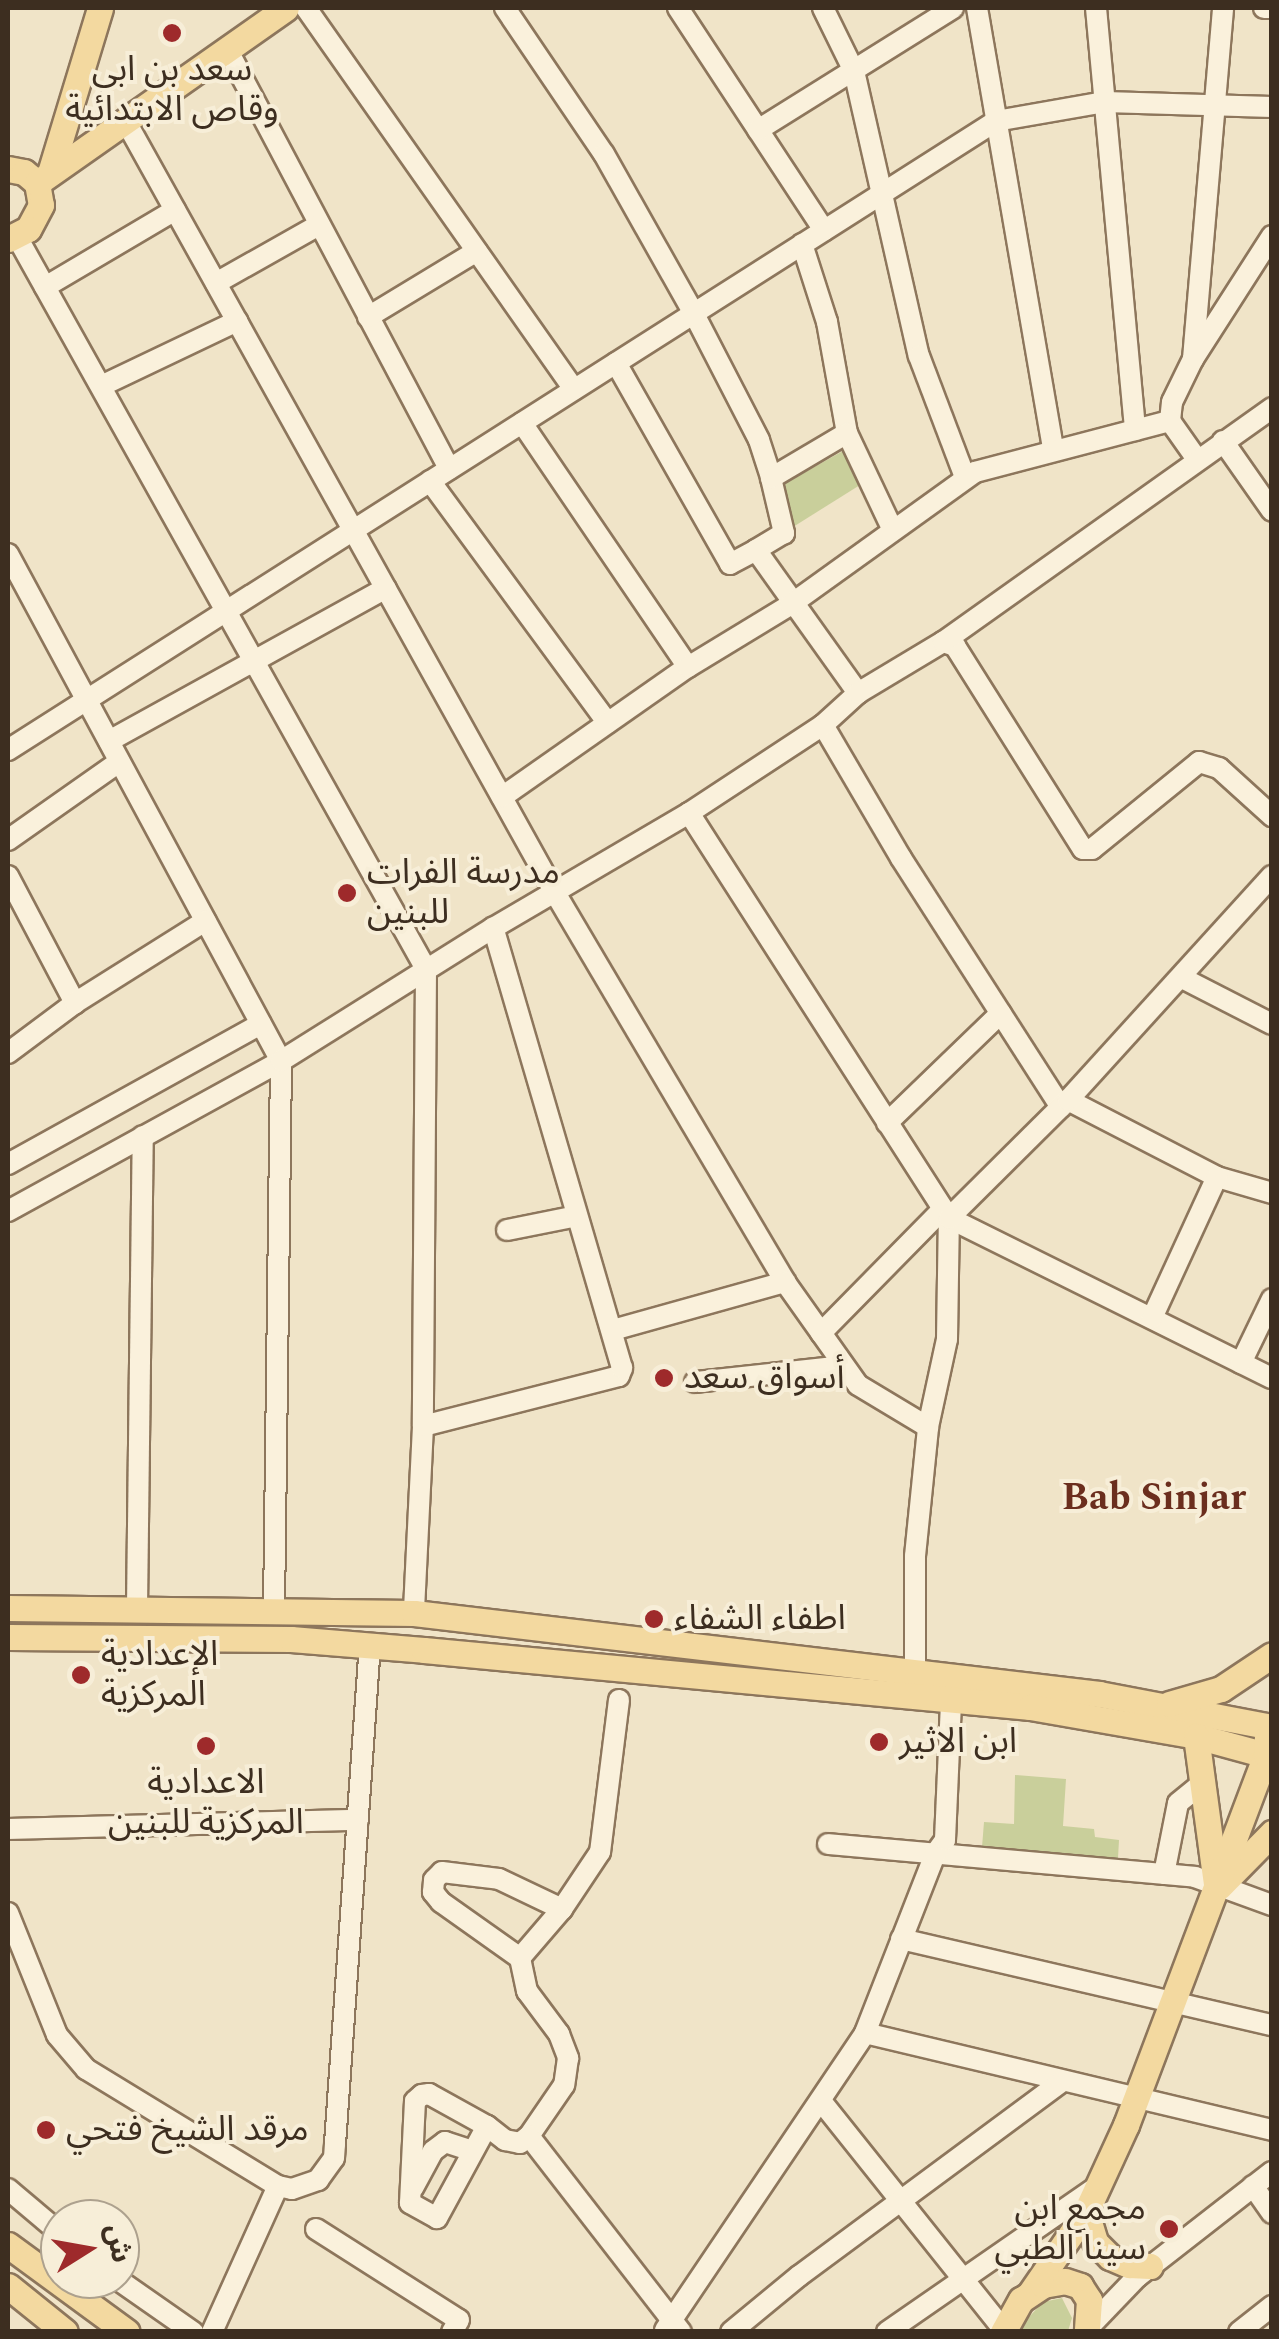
<!DOCTYPE html>
<meta charset="utf-8">
<style>
body{margin:0}
#map{position:relative;width:1279px;height:2339px;overflow:hidden;background:#f0e4c8;font-family:Spectral,"Noto Sans Arabic",serif}
div>[style]{position:absolute}
.green>*{inset:0;background:#c9cf9b}
.roads{filter:drop-shadow(2px 0 #8d765c) drop-shadow(-2px 0 #8d765c) drop-shadow(0 2px #8d765c) drop-shadow(0 -2px #8d765c)}
.minor>*{height:20px;margin:-10px;padding:0 10px;transform-origin:10px;border-radius:10px;background:#faf1dc}
.major>*{height:25px;margin:-12.5px;padding:0 12.5px;transform-origin:12.5px;border-radius:12.5px;background:#f3d9a0}
.dots>*{width:28px;height:28px;translate:-50% -50%;box-sizing:border-box;border:5px solid #f7eed8;border-radius:50%}
span{translate:-50% -50%;white-space:nowrap;text-align:center;line-height:1.15;-webkit-text-stroke:8px #f7eed8;paint-order:stroke}
.poi-label{font-size:35px;color:#3d2e20}
.left{translate:0 -50%;text-align:left}
.right{translate:-100% -50%;text-align:right}
.neighbourhood-label{font-size:38px;color:#6b2e1e;font-weight:700}
.frame{position:absolute;inset:0;border:10px solid #3d2e20;pointer-events:none}
.north{position:absolute;left:40px;top:2199px;width:100px;height:100px;box-sizing:border-box;background:#f7eed8;border:2px solid #ada18e;border-radius:50%;rotate:79deg;font-size:28px;font-weight:700;line-height:40px;text-align:center;color:#3d2e20}
.north::after{content:'';display:block;margin:auto;width:35px;height:45px;background:#9e2a2b;clip-path:polygon(50% 0,100% 100%,50% 72%,0 100%)}
</style>
<div id="map">
<div class="green">
<div style="clip-path:polygon(843px 451px,860px 485px,793px 527px,782px 485px)"></div>
<div style="clip-path:polygon(1015px 1775px,1066px 1779px,1063px 1826px,1094px 1829px,1095px 1837px,1119px 1840px,1118px 1858px,982px 1847px,984px 1822px,1014px 1824px)"></div>
<div style="clip-path:polygon(1062px 2298px,1072px 2318px,1068px 2331px,1015px 2332px,1043px 2302px)"></div>
</div>
<div class="roads">
<div class="minor">
<div style="left:306px;top:8px;width:466px;rotate:54.9deg"></div>
<div style="left:505px;top:8px;width:176px;rotate:55.9deg"></div>
<div style="left:604px;top:154px;width:181px;rotate:60.6deg"></div>
<div style="left:693px;top:312px;width:144px;rotate:62.7deg"></div>
<div style="left:759px;top:440px;width:40px;rotate:72deg"></div>
<div style="left:771px;top:478px;width:57px;rotate:76.7deg"></div>
<div style="left:784px;top:533px;width:33px;rotate:149deg"></div>
<div style="left:756px;top:550px;width:176px;rotate:54.5deg"></div>
<div style="left:678px;top:8px;width:266px;rotate:56.7deg"></div>
<div style="left:823px;top:8px;width:70px;rotate:63.8deg"></div>
<div style="left:854px;top:71px;width:292px;rotate:77.2deg"></div>
<div style="left:919px;top:356px;width:129px;rotate:69.2deg"></div>
<div style="left:977px;top:8px;width:448px;rotate:80.2deg"></div>
<div style="left:1096px;top:8px;width:424px;rotate:84.7deg"></div>
<div style="left:1264px;top:8px;width:8px"></div>
<div style="left:227px;top:49px;width:475px;rotate:62.1deg"></div>
<div style="left:125px;top:120px;width:882px;rotate:60.91deg"></div>
<div style="left:554px;top:891px;width:454px;rotate:59.4deg"></div>
<div style="left:785px;top:1282px;width:126px;rotate:54.7deg"></div>
<div style="left:858px;top:1385px;width:82px;rotate:31deg"></div>
<div style="left:758px;top:130px;width:230px;rotate:-32deg"></div>
<div style="left:17px;top:237px;width:839px;rotate:60.81deg"></div>
<div style="left:426px;top:969px;width:457px;rotate:90.4deg"></div>
<div style="left:423px;top:1426px;width:187px;rotate:92.8deg"></div>
<div style="left:802px;top:244px;width:82px;rotate:72.2deg"></div>
<div style="left:827px;top:322px;width:113px;rotate:79.8deg"></div>
<div style="left:847px;top:433px;width:105px;rotate:64.7deg"></div>
<div style="left:216px;top:283px;width:118px;rotate:-29.4deg"></div>
<div style="left:45px;top:287px;width:151px;rotate:-30.6deg"></div>
<div style="left:368px;top:317px;width:127px;rotate:-31.2deg"></div>
<div style="left:1193px;top:359px;width:352px;rotate:-85.1deg"></div>
<div style="left:616px;top:363px;width:231px;rotate:60.4deg"></div>
<div style="left:730px;top:564px;width:30px;rotate:-28deg"></div>
<div style="left:101px;top:386px;width:151px;rotate:-25.5deg"></div>
<div style="left:1170px;top:421px;width:19px;rotate:-84deg"></div>
<div style="left:1172px;top:402px;width:48px;rotate:-64deg"></div>
<div style="left:1193px;top:359px;width:146px;rotate:-57.3deg"></div>
<div style="left:522px;top:423px;width:295px;rotate:55.8deg"></div>
<div style="left:1223px;top:441px;width:85px;rotate:55deg"></div>
<div style="left:771px;top:478px;width:88px;rotate:-30.6deg"></div>
<div style="left:430px;top:481px;width:300px;rotate:53.7deg"></div>
<div style="left:8px;top:554px;width:576px;rotate:61.7deg"></div>
<div style="left:281px;top:1061px;width:550px;rotate:90.73deg"></div>
<div style="left:943px;top:642px;width:13px;rotate:18deg"></div>
<div style="left:955px;top:646px;width:240px;rotate:57.8deg"></div>
<div style="left:1083px;top:849px;width:9px"></div>
<div style="left:1092px;top:849px;width:138px;rotate:-39.1deg"></div>
<div style="left:1199px;top:762px;width:21px;rotate:17deg"></div>
<div style="left:1219px;top:768px;width:72px;rotate:42.2deg"></div>
<div style="left:823px;top:725px;width:154px;rotate:59.6deg"></div>
<div style="left:901px;top:858px;width:296px;rotate:57.3deg"></div>
<div style="left:109px;top:741px;width:316px;rotate:-28.9deg"></div>
<div style="left:8px;top:750px;width:1171px;rotate:-32.48deg"></div>
<div style="left:996px;top:121px;width:111px;rotate:-9.9deg"></div>
<div style="left:1105px;top:102px;width:167px;rotate:1.7deg"></div>
<div style="left:502px;top:797px;width:227px;rotate:-35deg"></div>
<div style="left:688px;top:667px;width:119px;rotate:-31.3deg"></div>
<div style="left:790px;top:605px;width:228px;rotate:-35.7deg"></div>
<div style="left:975px;top:472px;width:202px;rotate:-14.7deg"></div>
<div style="left:1170px;top:421px;width:45px;rotate:54.9deg"></div>
<div style="left:689px;top:813px;width:481px;rotate:57.3deg"></div>
<div style="left:949px;top:1218px;width:360px;rotate:26.4deg"></div>
<div style="left:8px;top:840px;width:136px;rotate:-35.1deg"></div>
<div style="left:8px;top:876px;width:144px;rotate:62.2deg"></div>
<div style="left:1182px;top:978px;width:101px;rotate:27.1deg"></div>
<div style="left:8px;top:1053px;width:84px;rotate:-36.7deg"></div>
<div style="left:75px;top:1003px;width:154px;rotate:-32.2deg"></div>
<div style="left:1068px;top:1100px;width:168px;rotate:27.3deg"></div>
<div style="left:1217px;top:1177px;width:57px;rotate:16.2deg"></div>
<div style="left:887px;top:1123px;width:158px;rotate:-44deg"></div>
<div style="left:8px;top:1164px;width:289px;rotate:-29deg"></div>
<div style="left:8px;top:1211px;width:311px;rotate:-28.8deg"></div>
<div style="left:281px;top:1061px;width:250px;rotate:-32.1deg"></div>
<div style="left:493px;top:928px;width:227px;rotate:-30.4deg"></div>
<div style="left:689px;top:813px;width:160px;rotate:-33.3deg"></div>
<div style="left:823px;top:725px;width:47px;rotate:-42.4deg"></div>
<div style="left:858px;top:693px;width:99px;rotate:-31deg"></div>
<div style="left:943px;top:642px;width:404px;rotate:-35.4deg"></div>
<div style="left:507px;top:1230px;width:71px;rotate:-11.3deg"></div>
<div style="left:1152px;top:1318px;width:155px;rotate:-65.3deg"></div>
<div style="left:613px;top:1330px;width:179px;rotate:-15.6deg"></div>
<div style="left:821px;top:1333px;width:174px;rotate:-45.5deg"></div>
<div style="left:1241px;top:1363px;width:71px;rotate:-64.2deg"></div>
<div style="left:695px;top:1382px;width:149px;rotate:-6.2deg"></div>
<div style="left:423px;top:1426px;width:202px;rotate:-14.3deg"></div>
<div style="left:619px;top:1376px;width:9px;rotate:-69deg"></div>
<div style="left:622px;top:1368px;width:459px;rotate:-106.3deg"></div>
<div style="left:137px;top:1607px;width:471px;rotate:-89.3deg"></div>
<div style="left:915px;top:1676px;width:120px;rotate:-90deg"></div>
<div style="left:915px;top:1556px;width:130px;rotate:-84.2deg"></div>
<div style="left:928px;top:1427px;width:90px;rotate:-77.8deg"></div>
<div style="left:947px;top:1339px;width:121px;rotate:-89.1deg"></div>
<div style="left:949px;top:1218px;width:168px;rotate:-44.8deg"></div>
<div style="left:1068px;top:1100px;width:303px;rotate:-47.7deg"></div>
<div style="left:619px;top:1700px;width:153px;rotate:97.1deg"></div>
<div style="left:600px;top:1852px;width:69px;rotate:123.7deg"></div>
<div style="left:562px;top:1909px;width:65px;rotate:130.6deg"></div>
<div style="left:520px;top:1958px;width:34px;rotate:78deg"></div>
<div style="left:527px;top:1991px;width:54px;rotate:53.3deg"></div>
<div style="left:559px;top:2034px;width:26px;rotate:69deg"></div>
<div style="left:568px;top:2058px;width:27px;rotate:98deg"></div>
<div style="left:564px;top:2085px;width:62px;rotate:124.5deg"></div>
<div style="left:529px;top:2136px;width:248px;rotate:52.2deg"></div>
<div style="left:8px;top:1829px;width:350px;rotate:-1.5deg"></div>
<div style="left:828px;top:1844px;width:368px;rotate:5.1deg"></div>
<div style="left:1195px;top:1877px;width:82px;rotate:20deg"></div>
<div style="left:1164px;top:1874px;width:72px;rotate:-78.8deg"></div>
<div style="left:1178px;top:1803px;width:32px;rotate:-39deg"></div>
<div style="left:8px;top:1913px;width:131px;rotate:68.1deg"></div>
<div style="left:57px;top:2035px;width:45px;rotate:49.5deg"></div>
<div style="left:86px;top:2069px;width:225px;rotate:31.4deg"></div>
<div style="left:278px;top:2186px;width:14px;rotate:12deg"></div>
<div style="left:292px;top:2189px;width:28px;rotate:-19deg"></div>
<div style="left:318px;top:2180px;width:27px;rotate:-54deg"></div>
<div style="left:334px;top:2158px;width:14px;rotate:-86deg"></div>
<div style="left:335px;top:2144px;width:499px;rotate:-86deg"></div>
<div style="left:901px;top:1939px;width:381px;rotate:13.1deg"></div>
<div style="left:520px;top:1958px;width:97px;rotate:-144.7deg"></div>
<div style="left:441px;top:1902px;width:13px;rotate:-129deg"></div>
<div style="left:433px;top:1892px;width:12px;rotate:-85deg"></div>
<div style="left:434px;top:1880px;width:11px;rotate:-45deg"></div>
<div style="left:442px;top:1872px;width:57px;rotate:7deg"></div>
<div style="left:499px;top:1879px;width:70px;rotate:25.5deg"></div>
<div style="left:865px;top:2033px;width:418px;rotate:13.4deg"></div>
<div style="left:821px;top:2101px;width:292px;rotate:51.4deg"></div>
<div style="left:487px;top:2126px;width:105px;rotate:118.5deg"></div>
<div style="left:437px;top:2218px;width:31px;rotate:-151deg"></div>
<div style="left:410px;top:2203px;width:102px;rotate:-87.2deg"></div>
<div style="left:415px;top:2101px;width:9px;rotate:-41deg"></div>
<div style="left:422px;top:2095px;width:7px;rotate:-8deg"></div>
<div style="left:429px;top:2094px;width:66px;rotate:28.9deg"></div>
<div style="left:487px;top:2126px;width:23px;rotate:38deg"></div>
<div style="left:505px;top:2140px;width:15px;rotate:11deg"></div>
<div style="left:520px;top:2143px;width:11px;rotate:-38deg"></div>
<div style="left:1253px;top:2186px;width:33px;rotate:55deg"></div>
<div style="left:413px;top:2188px;width:42px;rotate:-61.6deg"></div>
<div style="left:433px;top:2151px;width:15px;rotate:-37deg"></div>
<div style="left:445px;top:2142px;width:29px;rotate:18deg"></div>
<div style="left:8px;top:2189px;width:68px;rotate:40.2deg"></div>
<div style="left:316px;top:2229px;width:169px;rotate:32.5deg"></div>
<div style="left:459px;top:2320px;width:14px;rotate:120deg"></div>
<div style="left:117px;top:2279px;width:93px;rotate:34.9deg"></div>
<div style="left:1089px;top:2327px;width:69px;rotate:-46.2deg"></div>
<div style="left:1137px;top:2277px;width:171px;rotate:-37.9deg"></div>
<div style="left:665px;top:2330px;width:358px;rotate:-56deg"></div>
<div style="left:865px;top:2033px;width:192px;rotate:-68.6deg"></div>
<div style="left:935px;top:1854px;width:17px;rotate:-54deg"></div>
<div style="left:945px;top:1840px;width:138px;rotate:-87.5deg"></div>
<div style="left:212px;top:2332px;width:160px;rotate:-65.7deg"></div>
<div style="left:731px;top:2332px;width:88px;rotate:-39.5deg"></div>
<div style="left:799px;top:2276px;width:326px;rotate:-36.5deg"></div>
<div style="left:887px;top:2332px;width:258px;rotate:-34.7deg"></div>
<div style="left:1239px;top:2332px;width:42px;rotate:-38.2deg"></div>
</div>
<div class="major">
<div style="left:8px;top:169px;width:16px;rotate:11deg"></div>
<div style="left:24px;top:172px;width:17px;rotate:40deg"></div>
<div style="left:37px;top:183px;width:22px;rotate:80deg"></div>
<div style="left:41px;top:205px;width:27px;rotate:118deg"></div>
<div style="left:28px;top:229px;width:22px;rotate:153deg"></div>
<div style="left:50px;top:173px;width:172px;rotate:-73.1deg"></div>
<div style="left:37px;top:183px;width:304px;rotate:-35.1deg"></div>
<div style="left:8px;top:1608px;width:406px;rotate:0.7deg"></div>
<div style="left:414px;top:1613px;width:690px;rotate:6.74deg"></div>
<div style="left:1099px;top:1694px;width:176px;rotate:10.8deg"></div>
<div style="left:8px;top:1637px;width:283px;rotate:0.4deg"></div>
<div style="left:291px;top:1639px;width:133px;rotate:4.7deg"></div>
<div style="left:424px;top:1650px;width:609px;rotate:5.37deg"></div>
<div style="left:1030px;top:1707px;width:169px;rotate:9.9deg"></div>
<div style="left:1196px;top:1736px;width:73px;rotate:15.2deg"></div>
<div style="left:1169px;top:1704px;width:54px;rotate:-16.1deg"></div>
<div style="left:1221px;top:1689px;width:61px;rotate:-33.7deg"></div>
<div style="left:1196px;top:1736px;width:148px;rotate:82.3deg"></div>
<div style="left:1219px;top:1887px;width:76px;rotate:-45.5deg"></div>
<div style="left:1086px;top:2212px;width:31px;rotate:73deg"></div>
<div style="left:1095px;top:2242px;width:21px;rotate:45deg"></div>
<div style="left:1110px;top:2257px;width:21px;rotate:23deg"></div>
<div style="left:1129px;top:2265px;width:21px;rotate:3deg"></div>
<div style="left:8px;top:2245px;width:147px;rotate:36.2deg"></div>
<div style="left:8px;top:2286px;width:73px;rotate:38.9deg"></div>
<div style="left:1031px;top:2292px;width:97px;rotate:-55.5deg"></div>
<div style="left:1086px;top:2212px;width:96px;rotate:-65.3deg"></div>
<div style="left:1126px;top:2125px;width:396px;rotate:-69.3deg"></div>
<div style="left:1266px;top:1755px;width:17px;rotate:-87deg"></div>
<div style="left:1003px;top:2332px;width:37px;rotate:-61deg"></div>
<div style="left:1021px;top:2300px;width:27px;rotate:-34deg"></div>
<div style="left:1043px;top:2285px;width:22px;rotate:-10deg"></div>
<div style="left:1065px;top:2281px;width:16px;rotate:18deg"></div>
<div style="left:1080px;top:2286px;width:17px;rotate:57deg"></div>
<div style="left:1089px;top:2300px;width:32px;rotate:94deg"></div>
</div>
</div>
<div class="dots">
<div style="left:172px;top:33px;background:#9e2a2b"></div>
<div style="left:347px;top:893px;background:#9e2a2b"></div>
<div style="left:664px;top:1378px;background:#9e2a2b"></div>
<div style="left:654px;top:1619px;background:#9e2a2b"></div>
<div style="left:81px;top:1675px;background:#9e2a2b"></div>
<div style="left:879px;top:1742px;background:#9e2a2b"></div>
<div style="left:206px;top:1746px;background:#9e2a2b"></div>
<div style="left:46px;top:2130px;background:#9e2a2b"></div>
<div style="left:1169px;top:2229px;background:#9e2a2b"></div>
</div>
<div class="poi-label">
<span style="left:172px;top:90px">سعد بن ابي<br>وقاص الابتدائية</span>
<span class="left" style="left:367px;top:893px">مدرسة الفرات<br>للبنين</span>
<span class="left" style="left:684px;top:1378px">أسواق سعد</span>
<span class="left" style="left:674px;top:1619px">اطفاء الشفاء</span>
<span class="left" style="left:101px;top:1675px">الإعدادية<br>المركزية</span>
<span class="left" style="left:899px;top:1742px">ابن الاثير</span>
<span style="left:206px;top:1803px">الاعدادية<br>المركزية للبنين</span>
<span class="left" style="left:66px;top:2130px">مرقد الشيخ فتحي</span>
<span class="right" style="left:1146px;top:2229px">مجمع ابن<br>سينا الطبي</span>
</div>
<div class="neighbourhood-label">
<span style="left:1154px;top:1499px">Bab Sinjar</span>
</div>
<div class="frame"></div>
<div class="north">ش</div>
</div>
